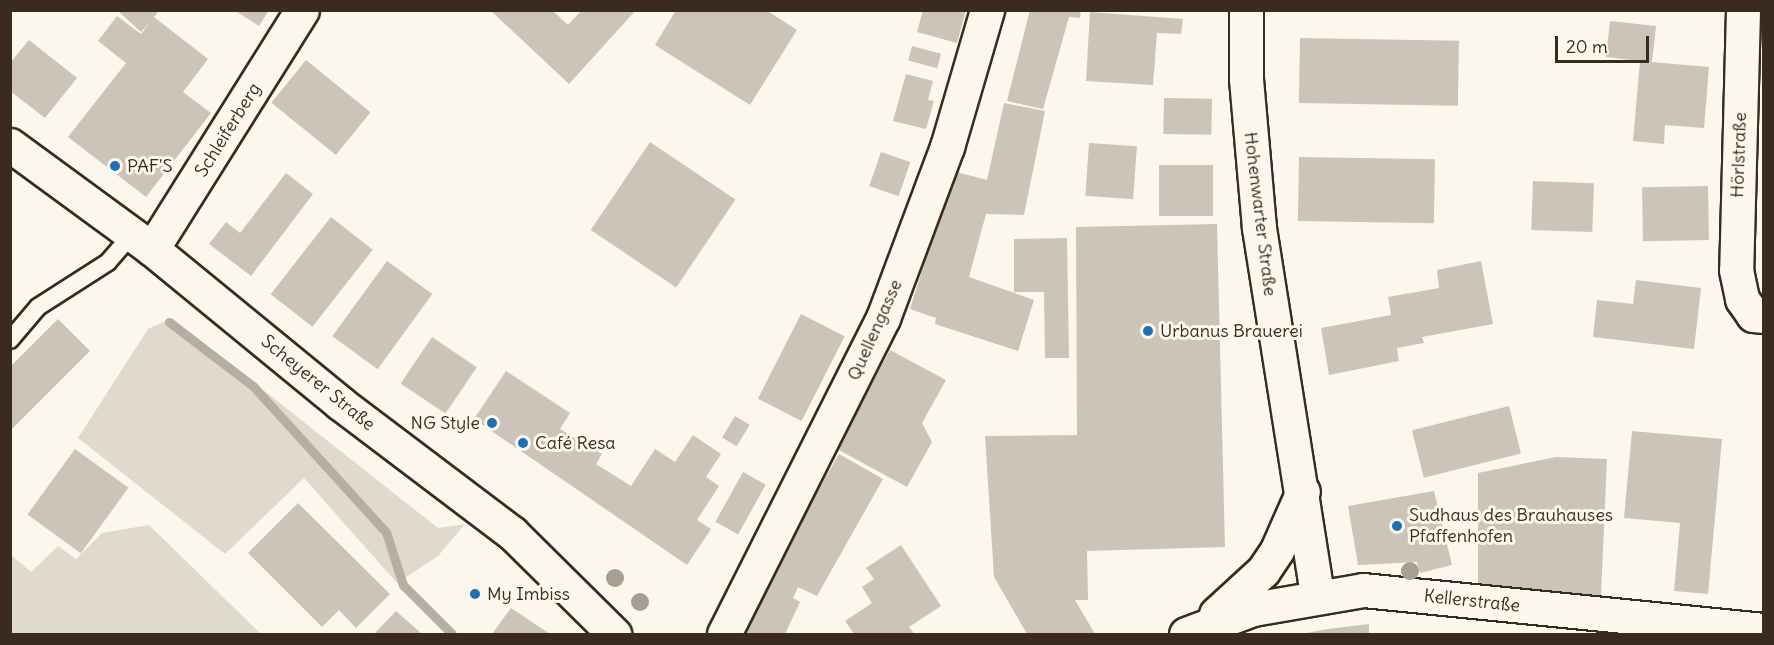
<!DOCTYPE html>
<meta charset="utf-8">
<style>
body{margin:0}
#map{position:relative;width:1774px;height:645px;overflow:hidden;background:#fbf7ec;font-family:Delius,sans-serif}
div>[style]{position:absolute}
.green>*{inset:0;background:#dfd9ce}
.stream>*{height:9px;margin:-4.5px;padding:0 4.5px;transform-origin:4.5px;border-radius:4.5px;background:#b6aea2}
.building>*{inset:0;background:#ccc4b9;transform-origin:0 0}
.roads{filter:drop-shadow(2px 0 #3b2a1e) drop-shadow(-2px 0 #3b2a1e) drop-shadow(0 2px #3b2a1e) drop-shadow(0 -2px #3b2a1e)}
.service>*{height:16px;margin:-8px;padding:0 8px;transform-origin:8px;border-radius:8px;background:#fbf7ec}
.minor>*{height:33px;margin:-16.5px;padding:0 16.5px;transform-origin:16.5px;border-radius:16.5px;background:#fbf7ec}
.tertiary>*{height:33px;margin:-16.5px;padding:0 16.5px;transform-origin:16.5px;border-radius:16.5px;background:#fbf7ec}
.trees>*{width:18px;height:18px;margin:-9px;border-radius:50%;background:#a89e93}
.dots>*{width:16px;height:16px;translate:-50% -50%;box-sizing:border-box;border:3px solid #fbf7ec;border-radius:50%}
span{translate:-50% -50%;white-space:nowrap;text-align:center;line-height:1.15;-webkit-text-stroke:6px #fbf7ec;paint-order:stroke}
.street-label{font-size:18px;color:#3b2a1e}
.poi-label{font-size:18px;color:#3b2a1e}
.left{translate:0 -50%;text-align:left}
.right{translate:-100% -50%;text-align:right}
.frame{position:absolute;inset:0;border:12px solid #3b2a1e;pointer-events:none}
.scale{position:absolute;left:1555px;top:36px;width:94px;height:27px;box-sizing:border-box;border:3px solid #3b2a1e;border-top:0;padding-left:8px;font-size:18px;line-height:21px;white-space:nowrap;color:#3b2a1e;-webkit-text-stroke:4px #fbf7ec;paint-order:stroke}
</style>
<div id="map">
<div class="green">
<div style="clip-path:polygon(172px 318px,438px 528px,465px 524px,438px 556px,397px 583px,304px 478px,225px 554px,78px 438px,148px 329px)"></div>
<div style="clip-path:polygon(149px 525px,261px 634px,11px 634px,11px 555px,31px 572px,58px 546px,76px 559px,102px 533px)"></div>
</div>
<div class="stream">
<div style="left:169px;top:322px;width:106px;rotate:37.3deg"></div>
<div style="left:253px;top:386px;width:197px;rotate:47.7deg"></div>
<div style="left:386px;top:532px;width:56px;rotate:72.2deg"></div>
<div style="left:403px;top:585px;width:69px;rotate:45deg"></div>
</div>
<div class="building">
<div style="clip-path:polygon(117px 10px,160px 10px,154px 17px,208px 59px,183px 92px,211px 113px,146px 197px,68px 137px,126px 63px,98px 41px,117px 16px,141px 34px,150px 22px,141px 32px)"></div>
<div style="clip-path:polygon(234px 10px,269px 10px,259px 26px)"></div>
<div style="clip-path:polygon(490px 10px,552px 10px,568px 25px,582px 10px,636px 10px,569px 84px)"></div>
<div style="clip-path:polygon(676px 10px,766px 10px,797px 30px,750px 105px,655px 45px)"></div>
<div style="clip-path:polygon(923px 10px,966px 10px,957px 43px,917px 32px)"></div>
<div style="clip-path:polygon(1030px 10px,1081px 10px,1080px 18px,1069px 17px,1043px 109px,1007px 101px)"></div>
<div style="clip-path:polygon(1090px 12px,1183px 19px,1181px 34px,1157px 33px,1153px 85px,1086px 81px)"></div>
<div style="clip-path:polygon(1610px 21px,1656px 26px,1652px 62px,1709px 67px,1704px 128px,1665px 125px,1664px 144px,1633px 141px,1640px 61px,1606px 57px)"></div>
<div style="left:1300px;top:38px;width:159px;height:65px;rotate:1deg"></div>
<div style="clip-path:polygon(29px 40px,77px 78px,45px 118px,10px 91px,10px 63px)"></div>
<div style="left:912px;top:46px;width:30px;height:15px;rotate:15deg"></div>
<div style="left:306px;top:60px;width:83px;height:55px;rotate:39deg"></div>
<div style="clip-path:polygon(906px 74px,933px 81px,928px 100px,934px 101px,926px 129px,893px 121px)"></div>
<div style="left:1164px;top:98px;width:48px;height:36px;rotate:1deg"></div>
<div style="clip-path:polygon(1004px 103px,1045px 111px,1024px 215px,986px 214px,969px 277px,1034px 300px,1018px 351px,935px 324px,936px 318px,910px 309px,953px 171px,987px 180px)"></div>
<div style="left:650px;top:142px;width:103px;height:106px;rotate:34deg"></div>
<div style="left:1089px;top:143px;width:48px;height:53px;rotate:4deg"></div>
<div style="left:881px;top:152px;width:31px;height:36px;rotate:19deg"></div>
<div style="left:1299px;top:157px;width:136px;height:64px;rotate:1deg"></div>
<div style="left:1213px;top:165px;width:51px;height:54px;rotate:90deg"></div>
<div style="clip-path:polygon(286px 173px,313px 194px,251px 276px,209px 244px,226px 222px,240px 233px)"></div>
<div style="left:1533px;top:181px;width:61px;height:49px;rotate:2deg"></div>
<div style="left:1708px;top:186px;width:54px;height:66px;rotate:89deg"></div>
<div style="left:331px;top:217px;width:53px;height:98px;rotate:38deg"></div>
<div style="clip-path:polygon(1217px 224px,1225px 547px,1087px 551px,1088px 600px,1075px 600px,1095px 634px,1027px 634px,994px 577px,985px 436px,1077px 435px,1076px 227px)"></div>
<div style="clip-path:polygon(1067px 238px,1069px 358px,1045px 358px,1044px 292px,1014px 292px,1014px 239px)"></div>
<div style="left:387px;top:261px;width:56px;height:93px;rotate:36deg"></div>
<div style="clip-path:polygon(1481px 261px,1493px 324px,1422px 337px,1424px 343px,1397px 348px,1399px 361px,1329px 375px,1321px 328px,1391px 315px,1388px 297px,1439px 288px,1437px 270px)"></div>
<div style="clip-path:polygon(1636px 280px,1701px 288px,1694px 349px,1593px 337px,1597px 300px,1633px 304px)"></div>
<div style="left:801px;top:314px;width:49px;height:95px;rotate:27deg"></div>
<div style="clip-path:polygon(58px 319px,90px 351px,10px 431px,10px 367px)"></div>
<div style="left:432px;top:337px;width:54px;height:56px;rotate:34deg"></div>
<div style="clip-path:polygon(890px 350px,946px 380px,922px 423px,932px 442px,907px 487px,837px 449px)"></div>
<div style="clip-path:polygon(506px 371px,570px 413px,560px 429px,602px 454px,596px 464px,631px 486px,655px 449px,675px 462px,693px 435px,721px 454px,706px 477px,719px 486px,697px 520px,711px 529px,687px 565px,474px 419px)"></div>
<div style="left:1509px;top:406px;width:49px;height:100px;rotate:76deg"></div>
<div style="left:735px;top:416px;width:17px;height:25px;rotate:31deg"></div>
<div style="clip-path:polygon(1632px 431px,1722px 439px,1708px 594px,1674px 591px,1680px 523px,1624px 518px)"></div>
<div style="left:75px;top:449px;width:66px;height:81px;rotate:36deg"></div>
<div style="clip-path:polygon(839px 454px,883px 479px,817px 596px,798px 587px,793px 598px,800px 602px,785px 634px,746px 634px,772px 570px)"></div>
<div style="clip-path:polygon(1556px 457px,1607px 459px,1601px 596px,1478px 588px,1478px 473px)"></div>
<div style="left:743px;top:472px;width:26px;height:57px;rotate:29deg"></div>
<div style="clip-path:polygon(1434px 491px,1452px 565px,1420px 573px,1417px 562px,1358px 565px,1348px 506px)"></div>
<div style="clip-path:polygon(298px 503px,390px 594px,356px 628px,339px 610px,322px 627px,248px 553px)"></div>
<div style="clip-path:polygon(901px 545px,941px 606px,909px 627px,914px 634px,854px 634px,845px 621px,872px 603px,862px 587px,874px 579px,866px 568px)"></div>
<div style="clip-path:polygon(511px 608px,550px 634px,492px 634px)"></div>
<div style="clip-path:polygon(396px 611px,422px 634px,374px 634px)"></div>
<div style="clip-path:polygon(1369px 624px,1369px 634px,1301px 634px,1328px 629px)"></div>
</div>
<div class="roads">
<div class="service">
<div style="left:10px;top:340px;width:43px;rotate:-49.7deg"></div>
<div style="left:38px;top:307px;width:83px;rotate:-32.7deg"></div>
<div style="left:108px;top:262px;width:37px;rotate:-49deg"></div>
</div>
<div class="minor">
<div style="left:1743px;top:10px;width:260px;rotate:91.5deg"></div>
<div style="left:1736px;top:270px;width:30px;rotate:78deg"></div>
<div style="left:1742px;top:299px;width:19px;rotate:55deg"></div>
<div style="left:1753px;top:315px;width:11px;rotate:5deg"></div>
<div style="left:152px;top:249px;width:282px;rotate:-57.9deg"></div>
<div style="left:724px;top:634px;width:354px;rotate:-63.3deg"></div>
<div style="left:883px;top:318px;width:183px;rotate:-69.5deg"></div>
<div style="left:947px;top:147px;width:143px;rotate:-73.7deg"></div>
</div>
<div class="tertiary">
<div style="left:1246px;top:10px;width:69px;rotate:90deg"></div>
<div style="left:1246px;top:79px;width:150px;rotate:85deg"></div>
<div style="left:1259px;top:228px;width:372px;rotate:81deg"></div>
<div style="left:10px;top:145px;width:176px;rotate:36.2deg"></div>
<div style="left:152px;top:249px;width:243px;rotate:39.3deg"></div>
<div style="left:340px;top:403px;width:216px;rotate:37.1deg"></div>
<div style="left:512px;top:533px;width:144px;rotate:44.7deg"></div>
<div style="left:1216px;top:614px;width:64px;rotate:-42.5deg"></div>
<div style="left:1263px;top:571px;width:25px;rotate:-56deg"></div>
<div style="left:1277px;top:550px;width:64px;rotate:-66.2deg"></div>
<div style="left:1186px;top:634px;width:72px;rotate:-20.5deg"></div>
<div style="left:1253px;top:609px;width:112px;rotate:-9.8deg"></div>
<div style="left:1363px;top:590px;width:403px;rotate:5.7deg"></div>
</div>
</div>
<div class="trees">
<div style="left:1410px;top:571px"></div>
<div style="left:615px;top:578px"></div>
<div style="left:640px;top:602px"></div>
</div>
<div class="dots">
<div style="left:115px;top:166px;background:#1f6fb2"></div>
<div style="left:1148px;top:331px;background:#1f6fb2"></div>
<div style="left:492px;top:423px;background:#1f6fb2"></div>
<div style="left:523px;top:443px;background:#1f6fb2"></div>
<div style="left:1397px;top:526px;background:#1f6fb2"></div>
<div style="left:475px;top:594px;background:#1f6fb2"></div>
</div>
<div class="street-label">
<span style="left:228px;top:130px;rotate:-58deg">Schleiferberg</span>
<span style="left:1739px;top:155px;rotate:-88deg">Hörlstraße</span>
<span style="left:1260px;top:214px;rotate:83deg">Hohenwarter Straße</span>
<span style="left:875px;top:330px;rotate:-66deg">Quellengasse</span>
<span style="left:318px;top:383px;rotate:39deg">Scheyerer Straße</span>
<span style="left:1472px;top:601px;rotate:6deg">Kellerstraße</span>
</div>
<div class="poi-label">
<span class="left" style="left:127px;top:166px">PAF'S</span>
<span class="left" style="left:1160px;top:331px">Urbanus Brauerei</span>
<span class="right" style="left:480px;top:423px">NG Style</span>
<span class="left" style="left:535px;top:443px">Café Resa</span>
<span class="left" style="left:1409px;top:526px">Sudhaus des Brauhauses<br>Pfaffenhofen</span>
<span class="left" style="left:487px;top:594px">My Imbiss</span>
</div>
<div class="frame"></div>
<div class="scale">20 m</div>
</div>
